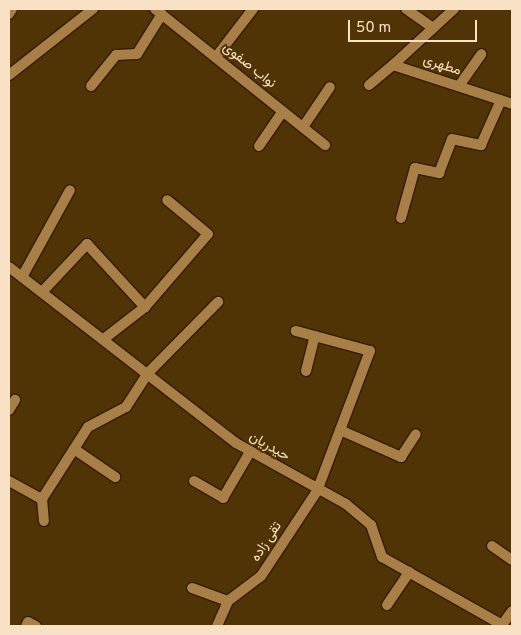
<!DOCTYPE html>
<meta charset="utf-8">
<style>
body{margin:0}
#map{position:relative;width:521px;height:635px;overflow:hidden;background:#513405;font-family:Overpass,Vazirmatn,sans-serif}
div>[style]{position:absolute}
.roads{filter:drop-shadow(1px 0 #311d00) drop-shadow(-1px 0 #311d00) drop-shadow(0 1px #311d00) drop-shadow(0 -1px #311d00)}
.minor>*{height:10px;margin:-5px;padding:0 5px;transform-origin:5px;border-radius:5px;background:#a97f48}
.tertiary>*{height:10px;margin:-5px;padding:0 5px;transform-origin:5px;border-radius:5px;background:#a97f48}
span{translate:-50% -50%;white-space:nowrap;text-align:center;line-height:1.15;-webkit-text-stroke:4px #513405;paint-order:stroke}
.street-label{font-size:14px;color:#f8e1c5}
.frame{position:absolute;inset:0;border:10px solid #f8e1c5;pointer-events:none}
.scale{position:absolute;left:348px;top:20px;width:129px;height:22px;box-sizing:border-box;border:2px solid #f8e1c5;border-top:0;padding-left:6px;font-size:15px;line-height:18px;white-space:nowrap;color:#f8e1c5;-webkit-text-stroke:4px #513405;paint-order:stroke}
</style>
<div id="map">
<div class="roads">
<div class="minor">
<div style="left:155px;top:9px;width:218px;rotate:38.7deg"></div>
<div style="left:406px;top:9px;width:33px;rotate:35deg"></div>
<div style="left:9px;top:14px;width:6px;rotate:-59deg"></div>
<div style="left:216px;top:57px;width:61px;rotate:-52.4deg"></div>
<div style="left:393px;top:65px;width:83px;rotate:-42.6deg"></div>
<div style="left:369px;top:85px;width:31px;rotate:-40deg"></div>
<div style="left:393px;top:65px;width:125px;rotate:18.1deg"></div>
<div style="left:91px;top:86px;width:40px;rotate:-51deg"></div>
<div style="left:116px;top:55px;width:21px;rotate:-3deg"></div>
<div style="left:137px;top:54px;width:47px;rotate:-58deg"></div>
<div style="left:459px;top:86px;width:39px;rotate:-55deg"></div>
<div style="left:303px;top:127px;width:48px;rotate:-56deg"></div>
<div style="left:259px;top:146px;width:42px;rotate:-55.6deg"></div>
<div style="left:401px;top:218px;width:52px;rotate:-74.4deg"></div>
<div style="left:415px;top:168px;width:25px;rotate:12deg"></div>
<div style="left:439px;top:173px;width:36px;rotate:-69deg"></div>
<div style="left:452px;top:139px;width:30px;rotate:12deg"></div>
<div style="left:481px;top:145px;width:49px;rotate:-66deg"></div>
<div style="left:9px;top:267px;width:287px;rotate:37.8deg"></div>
<div style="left:236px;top:443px;width:126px;rotate:29deg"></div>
<div style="left:346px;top:504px;width:33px;rotate:40deg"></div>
<div style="left:371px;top:525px;width:34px;rotate:71deg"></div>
<div style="left:382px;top:557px;width:138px;rotate:29.5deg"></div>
<div style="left:502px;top:625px;width:17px;rotate:-54deg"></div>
<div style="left:22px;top:277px;width:99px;rotate:-61.1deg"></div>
<div style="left:42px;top:292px;width:66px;rotate:-46.8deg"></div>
<div style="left:87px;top:244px;width:86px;rotate:47.4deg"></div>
<div style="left:105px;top:338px;width:51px;rotate:-37.8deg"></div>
<div style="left:145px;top:307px;width:96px;rotate:-49.2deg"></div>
<div style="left:208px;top:234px;width:53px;rotate:-140.3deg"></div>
<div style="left:306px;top:371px;width:36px;rotate:-76deg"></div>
<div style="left:9px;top:410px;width:12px;rotate:-59deg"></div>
<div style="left:340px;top:430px;width:67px;rotate:23.9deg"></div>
<div style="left:401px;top:457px;width:27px;rotate:-57deg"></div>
<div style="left:74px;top:449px;width:50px;rotate:34.3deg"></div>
<div style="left:9px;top:481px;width:38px;rotate:29deg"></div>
<div style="left:42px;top:499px;width:85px;rotate:-57.4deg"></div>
<div style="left:88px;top:427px;width:43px;rotate:-27.8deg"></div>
<div style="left:126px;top:407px;width:40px;rotate:-57.1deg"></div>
<div style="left:148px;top:373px;width:100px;rotate:-45.4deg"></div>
<div style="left:194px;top:481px;width:34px;rotate:30deg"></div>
<div style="left:223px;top:498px;width:53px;rotate:-59.6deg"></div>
<div style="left:42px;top:499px;width:22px;rotate:85deg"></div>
<div style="left:492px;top:546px;width:24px;rotate:35deg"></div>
<div style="left:192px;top:588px;width:38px;rotate:20deg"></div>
<div style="left:387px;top:605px;width:40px;rotate:-56deg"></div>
<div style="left:26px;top:626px;width:4px;rotate:-63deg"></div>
<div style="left:28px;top:622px;width:9px;rotate:27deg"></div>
<div style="left:217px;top:626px;width:27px;rotate:-66deg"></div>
<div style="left:228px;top:601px;width:41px;rotate:-37.1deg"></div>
<div style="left:261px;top:576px;width:102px;rotate:-56.6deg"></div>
<div style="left:317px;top:491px;width:150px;rotate:-69.3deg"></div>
<div style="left:370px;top:351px;width:77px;rotate:-164.9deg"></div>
</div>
<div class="tertiary">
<div style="left:9px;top:75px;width:107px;rotate:-38.2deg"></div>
</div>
</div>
<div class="street-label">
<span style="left:249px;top:66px;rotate:39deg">نواب صفوی</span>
<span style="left:442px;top:66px;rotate:18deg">مطهری</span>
<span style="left:269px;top:447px;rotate:30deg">حیدریان</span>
<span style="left:267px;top:542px;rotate:-57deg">تقی زاده</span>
</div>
<div class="frame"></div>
<div class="scale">50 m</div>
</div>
